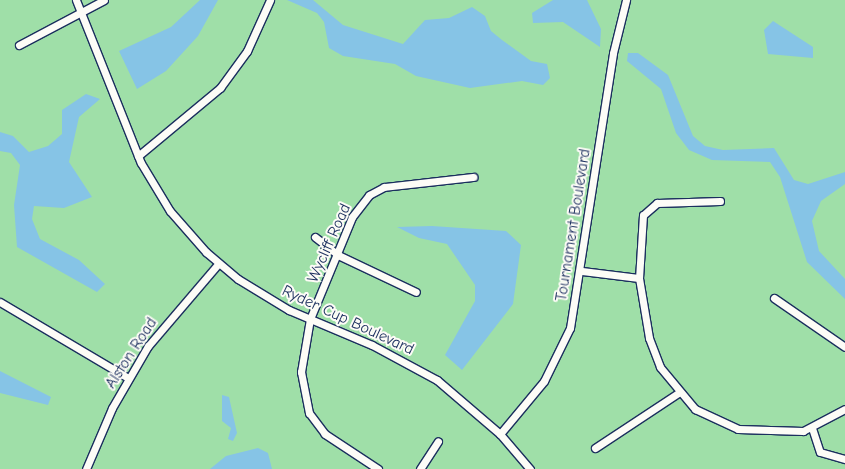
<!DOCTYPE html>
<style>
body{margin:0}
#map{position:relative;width:845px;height:469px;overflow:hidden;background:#ecebf6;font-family:"Comic Neue",sans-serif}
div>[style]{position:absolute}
.green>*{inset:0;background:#9fdfa8;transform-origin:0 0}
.water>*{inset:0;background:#86c4e6}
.roads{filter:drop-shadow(1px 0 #1b2f5e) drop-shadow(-1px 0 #1b2f5e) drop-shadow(0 1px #1b2f5e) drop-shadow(0 -1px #1b2f5e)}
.minor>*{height:7px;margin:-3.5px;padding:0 3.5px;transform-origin:3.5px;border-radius:3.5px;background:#fdfcf7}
span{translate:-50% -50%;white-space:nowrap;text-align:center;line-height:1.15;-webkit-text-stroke:4px #fdfcf7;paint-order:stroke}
.street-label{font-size:16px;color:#1b2f5e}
</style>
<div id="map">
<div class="green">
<div style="left:0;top:0;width:845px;height:469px"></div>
</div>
<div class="water">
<div style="clip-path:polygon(200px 0,218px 0,198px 36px,166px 71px,137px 89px,119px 51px,171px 27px)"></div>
<div style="clip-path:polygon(287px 0,313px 0,343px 25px,403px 44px,425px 20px,449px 18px,472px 7px,485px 16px,491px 31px,502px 40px,531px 61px,547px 64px,550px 78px,543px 85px,522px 81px,470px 88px,416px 76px,395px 64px,343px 56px,329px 48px,324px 22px,317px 13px)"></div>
<div style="clip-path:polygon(553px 0,587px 0,601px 29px,600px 47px,563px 22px,533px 23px,532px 13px)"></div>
<div style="clip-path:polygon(773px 21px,813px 47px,813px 58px,768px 54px,764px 30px)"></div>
<div style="clip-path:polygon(628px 53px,638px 53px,668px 75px,693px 136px,705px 146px,723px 150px,774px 148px,794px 180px,808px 184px,845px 172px,845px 184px,821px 201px,812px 221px,819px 251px,845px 279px,845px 299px,807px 262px,780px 177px,770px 162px,712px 160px,689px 150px,676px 133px,661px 89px,627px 61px)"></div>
<div style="clip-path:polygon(86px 94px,100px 99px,79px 117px,69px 162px,92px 197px,64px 208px,34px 206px,32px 219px,40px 239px,79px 260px,105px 284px,97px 292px,17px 247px,14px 205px,20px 165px,11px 153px,0 151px,0 132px,13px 136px,29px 152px,48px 146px,62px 134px,62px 110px)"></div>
<div style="clip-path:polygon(432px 226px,506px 231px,521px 245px,513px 304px,462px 370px,445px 355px,475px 301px,475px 285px,447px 244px,419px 238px,397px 227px)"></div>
<div style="clip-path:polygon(0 371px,51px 397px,48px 405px,0 393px)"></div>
<div style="clip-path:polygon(222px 395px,229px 397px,237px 433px,233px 441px,228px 439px,231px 428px,222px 421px)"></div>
<div style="clip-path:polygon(258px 448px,268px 453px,272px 469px,210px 469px,226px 456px)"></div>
</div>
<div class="roads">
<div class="minor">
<div style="left:76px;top:0;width:175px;rotate:68.3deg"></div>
<div style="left:141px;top:163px;width:56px;rotate:58.9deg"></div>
<div style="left:170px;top:211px;width:55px;rotate:48.7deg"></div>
<div style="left:206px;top:252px;width:42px;rotate:40.2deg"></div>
<div style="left:238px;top:279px;width:60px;rotate:31.3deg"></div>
<div style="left:289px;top:310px;width:90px;rotate:22.9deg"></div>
<div style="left:372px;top:345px;width:74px;rotate:28.3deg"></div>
<div style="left:437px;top:380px;width:83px;rotate:40.6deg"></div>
<div style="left:500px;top:434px;width:46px;rotate:49.4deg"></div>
<div style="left:19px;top:45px;width:96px;rotate:-27.9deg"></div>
<div style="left:138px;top:156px;width:107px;rotate:-39.7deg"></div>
<div style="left:220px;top:88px;width:46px;rotate:-53.9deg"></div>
<div style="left:247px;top:51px;width:56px;rotate:-65.7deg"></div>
<div style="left:720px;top:201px;width:63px;rotate:178.2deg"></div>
<div style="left:657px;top:203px;width:18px;rotate:139deg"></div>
<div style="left:643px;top:215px;width:63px;rotate:93.6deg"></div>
<div style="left:639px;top:278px;width:61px;rotate:80.5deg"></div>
<div style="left:649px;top:338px;width:31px;rotate:69deg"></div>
<div style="left:660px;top:367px;width:55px;rotate:50.2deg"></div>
<div style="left:695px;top:409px;width:47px;rotate:24.9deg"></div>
<div style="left:738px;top:429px;width:65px;rotate:1.8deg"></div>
<div style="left:803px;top:431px;width:47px;rotate:-27.6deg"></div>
<div style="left:315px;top:237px;width:29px;rotate:38deg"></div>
<div style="left:338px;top:255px;width:86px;rotate:25.4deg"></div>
<div style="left:582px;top:271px;width:57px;rotate:7deg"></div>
<div style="left:774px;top:298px;width:86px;rotate:34.6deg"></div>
<div style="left:0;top:302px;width:149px;rotate:30.7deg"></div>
<div style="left:812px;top:428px;width:25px;rotate:72deg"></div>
<div style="left:820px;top:452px;width:26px;rotate:16deg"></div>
<div style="left:500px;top:434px;width:69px;rotate:-50.3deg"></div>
<div style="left:544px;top:381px;width:59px;rotate:-63.9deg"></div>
<div style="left:570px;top:328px;width:278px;rotate:-81.1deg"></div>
<div style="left:613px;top:53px;width:55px;rotate:-76.2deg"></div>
<div style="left:595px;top:448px;width:100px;rotate:-33.5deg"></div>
<div style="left:86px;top:469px;width:66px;rotate:-66.9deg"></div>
<div style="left:112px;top:408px;width:72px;rotate:-59.9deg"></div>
<div style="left:148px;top:346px;width:108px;rotate:-49.5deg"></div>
<div style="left:378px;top:469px;width:64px;rotate:-146.6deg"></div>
<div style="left:325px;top:434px;width:26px;rotate:-127deg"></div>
<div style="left:309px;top:413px;width:42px;rotate:-101deg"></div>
<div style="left:301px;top:372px;width:54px;rotate:-80.4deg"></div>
<div style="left:310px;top:319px;width:110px;rotate:-67.6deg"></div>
<div style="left:352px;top:217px;width:28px;rotate:-52deg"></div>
<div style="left:369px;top:195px;width:17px;rotate:-28deg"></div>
<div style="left:384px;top:187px;width:90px;rotate:-6.4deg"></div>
<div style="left:420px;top:469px;width:33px;rotate:-57deg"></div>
</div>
</div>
<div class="street-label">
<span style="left:573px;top:225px;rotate:-81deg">Tournament Boulevard</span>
<span style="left:329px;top:243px;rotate:-66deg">Wycliff Road</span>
<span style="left:348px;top:320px;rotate:25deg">Ryder Cup Boulevard</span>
<span style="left:131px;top:353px;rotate:-57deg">Alston Road</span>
</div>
</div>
